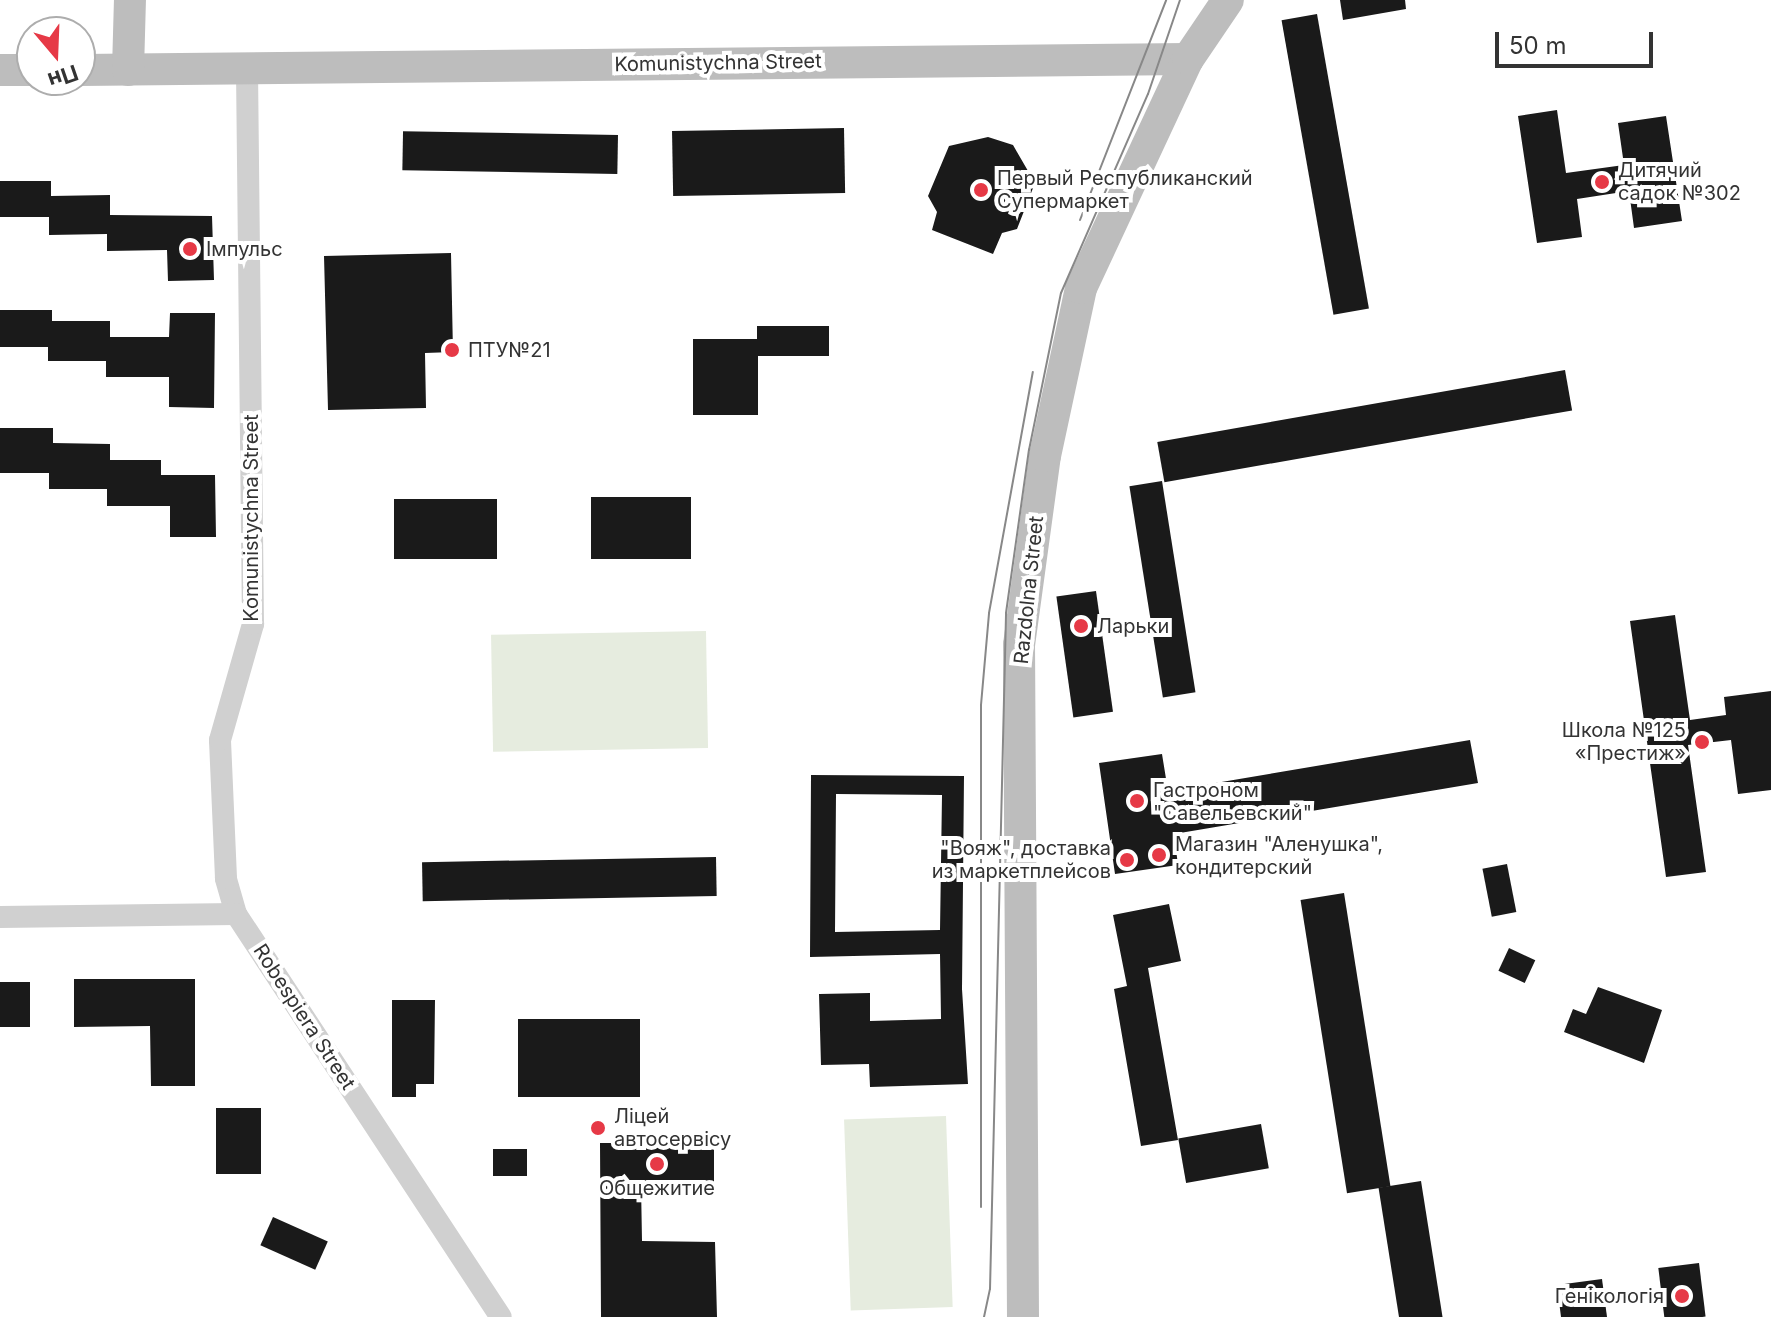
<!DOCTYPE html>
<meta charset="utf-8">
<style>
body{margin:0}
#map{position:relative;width:1771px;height:1317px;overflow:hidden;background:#fff;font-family:Inter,sans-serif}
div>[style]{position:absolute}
.green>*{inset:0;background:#e6ecdf;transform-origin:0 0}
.building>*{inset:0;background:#1a1a1a;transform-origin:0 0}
.street>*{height:22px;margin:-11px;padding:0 11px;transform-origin:11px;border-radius:11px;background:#d0d0d0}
.secondary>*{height:32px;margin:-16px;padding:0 16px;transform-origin:16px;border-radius:16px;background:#bdbdbd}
.tram>*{height:2px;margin:-1px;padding:0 1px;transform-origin:1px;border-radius:1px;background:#888}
.dots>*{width:22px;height:22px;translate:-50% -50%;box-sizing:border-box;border:4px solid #fff;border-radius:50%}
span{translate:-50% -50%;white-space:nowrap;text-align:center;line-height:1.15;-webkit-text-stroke:8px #fff;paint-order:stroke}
.street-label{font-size:20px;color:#333}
.poi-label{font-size:20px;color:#333}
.left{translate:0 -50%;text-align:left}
.right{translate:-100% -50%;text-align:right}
.north{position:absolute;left:16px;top:16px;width:80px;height:80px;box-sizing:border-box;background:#fff;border:2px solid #adadad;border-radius:50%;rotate:161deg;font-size:22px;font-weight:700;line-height:32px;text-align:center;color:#333}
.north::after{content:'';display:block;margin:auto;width:28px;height:36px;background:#e63946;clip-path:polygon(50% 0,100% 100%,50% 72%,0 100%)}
.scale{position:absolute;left:1495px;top:32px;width:158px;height:36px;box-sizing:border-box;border:4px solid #333;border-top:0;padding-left:10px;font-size:24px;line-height:28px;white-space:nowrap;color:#333;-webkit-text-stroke:6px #fff;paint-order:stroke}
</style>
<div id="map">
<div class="green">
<div style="left:706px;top:631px;width:117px;height:215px;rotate:89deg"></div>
<div style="left:946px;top:1116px;width:191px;height:102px;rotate:88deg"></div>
</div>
<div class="building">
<div style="clip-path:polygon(1340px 0,1405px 0,1406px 9px,1343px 20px)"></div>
<div style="left:1317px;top:14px;width:299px;height:36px;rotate:80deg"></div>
<div style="clip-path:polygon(1557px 110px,1566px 173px,1624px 165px,1618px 123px,1666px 116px,1682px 221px,1634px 228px,1629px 191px,1577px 199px,1582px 237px,1537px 243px,1518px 116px)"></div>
<div style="left:844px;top:128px;width:65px;height:172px;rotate:89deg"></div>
<div style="left:618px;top:135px;width:39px;height:215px;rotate:91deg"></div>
<div style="clip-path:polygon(988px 137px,1013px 145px,1035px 183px,1017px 229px,1002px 233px,993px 254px,932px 230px,937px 212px,928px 196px,949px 146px)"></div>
<div style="clip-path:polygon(0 181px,51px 181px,51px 196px,110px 195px,110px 215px,212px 216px,214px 280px,168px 281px,167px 250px,107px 251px,107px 234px,49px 235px,49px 217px,0 217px)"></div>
<div style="clip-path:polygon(451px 253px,453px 352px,425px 353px,426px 408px,328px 410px,324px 256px)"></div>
<div style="clip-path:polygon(0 310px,52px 310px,52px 321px,110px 321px,110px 337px,169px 337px,170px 313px,215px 313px,214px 408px,169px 407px,169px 377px,106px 377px,106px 361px,48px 361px,48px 347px,0 347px)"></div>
<div style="clip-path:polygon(757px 326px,829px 326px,829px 356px,758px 356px,758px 415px,693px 415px,693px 339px,757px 339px)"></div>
<div style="left:1565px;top:370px;width:41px;height:414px;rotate:80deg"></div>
<div style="clip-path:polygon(0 428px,53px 428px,53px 443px,110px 444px,110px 460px,161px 460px,161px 475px,215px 475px,216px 537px,170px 537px,170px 506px,107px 506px,107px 489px,49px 489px,49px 473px,0 473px)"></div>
<div style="left:1162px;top:481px;width:214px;height:33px;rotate:81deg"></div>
<div style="left:691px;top:497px;width:62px;height:100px;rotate:90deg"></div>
<div style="left:394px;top:499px;width:103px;height:60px"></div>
<div style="left:1096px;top:591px;width:122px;height:40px;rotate:82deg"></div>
<div style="clip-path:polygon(1675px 615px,1690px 720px,1726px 715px,1724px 697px,1771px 691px,1771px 790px,1738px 794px,1731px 740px,1688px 745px,1706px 872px,1666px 877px,1630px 621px)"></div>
<div style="clip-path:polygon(1470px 740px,1478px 783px,1174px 834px,1178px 865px,1115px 874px,1099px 763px,1162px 754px,1168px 791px)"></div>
<div style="clip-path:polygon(evenodd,811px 775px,964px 776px,962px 989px,968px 1084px,870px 1087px,869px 1064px,821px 1065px,819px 994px,870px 993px,870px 1021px,941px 1019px,940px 954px,810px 957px,811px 775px,836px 794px,942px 795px,940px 930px,835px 932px,836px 794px)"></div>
<div style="left:716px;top:857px;width:39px;height:294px;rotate:89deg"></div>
<div style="left:1507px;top:864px;width:49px;height:25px;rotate:79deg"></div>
<div style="left:1344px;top:893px;width:297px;height:44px;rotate:81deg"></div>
<div style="clip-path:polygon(1169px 904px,1181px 961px,1148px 968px,1178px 1140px,1141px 1146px,1114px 989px,1127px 986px,1113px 915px)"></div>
<div style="left:1509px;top:948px;width:29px;height:25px;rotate:25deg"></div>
<div style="clip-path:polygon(74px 979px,195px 979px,195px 1086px,151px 1086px,150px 1026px,74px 1027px)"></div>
<div style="left:30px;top:982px;width:45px;height:30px;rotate:90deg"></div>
<div style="clip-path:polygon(1598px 987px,1662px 1010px,1644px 1063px,1564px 1032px,1573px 1009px,1586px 1014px)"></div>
<div style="clip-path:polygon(392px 1000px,435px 1000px,434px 1084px,416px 1084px,416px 1097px,392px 1097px)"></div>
<div style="left:640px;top:1019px;width:78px;height:122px;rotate:90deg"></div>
<div style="left:216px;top:1108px;width:45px;height:66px"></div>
<div style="left:1261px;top:1124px;width:45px;height:84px;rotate:80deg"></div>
<div style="clip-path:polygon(600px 1143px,714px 1143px,714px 1184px,641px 1184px,642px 1241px,715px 1242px,717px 1317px,601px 1317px)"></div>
<div style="left:493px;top:1149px;width:34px;height:27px"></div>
<div style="left:1421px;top:1181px;width:138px;height:43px;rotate:81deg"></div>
<div style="left:273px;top:1217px;width:60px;height:31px;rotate:24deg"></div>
<div style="left:1699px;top:1263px;width:54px;height:41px;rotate:83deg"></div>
<div style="clip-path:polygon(1602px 1279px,1607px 1317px,1561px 1317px,1557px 1285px)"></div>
</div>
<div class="street">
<div style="left:236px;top:914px;width:37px;rotate:-106deg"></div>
<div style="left:226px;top:878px;width:138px;rotate:-92.5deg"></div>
<div style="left:220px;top:740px;width:121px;rotate:-74.1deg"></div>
<div style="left:253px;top:624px;width:555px;rotate:-90.62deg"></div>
<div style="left:0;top:917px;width:236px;rotate:-0.7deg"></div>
<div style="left:236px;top:914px;width:482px;rotate:56.7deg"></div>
</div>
<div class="secondary">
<div style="left:0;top:70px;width:32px"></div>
<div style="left:80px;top:70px;width:1108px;rotate:-0.57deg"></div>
<div style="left:128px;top:70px;width:70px;rotate:-88.4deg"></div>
<div style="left:1023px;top:1317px;width:672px;rotate:-90.34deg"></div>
<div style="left:1019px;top:645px;width:191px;rotate:-82.2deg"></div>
<div style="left:1045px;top:456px;width:172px;rotate:-77.9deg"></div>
<div style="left:1081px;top:288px;width:253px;rotate:-65deg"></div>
<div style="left:1188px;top:59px;width:71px;rotate:-55.9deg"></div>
</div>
<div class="tram">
<div style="left:1080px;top:220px;width:236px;rotate:-68.6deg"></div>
<div style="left:981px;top:1207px;width:502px;rotate:-90deg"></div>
<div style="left:981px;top:705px;width:92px;rotate:-85deg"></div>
<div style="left:989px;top:613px;width:245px;rotate:-79.7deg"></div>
<div style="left:984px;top:1317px;width:29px;rotate:-78deg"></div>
<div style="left:990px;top:1289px;width:676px;rotate:-88.64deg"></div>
<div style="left:1006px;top:613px;width:165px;rotate:-82deg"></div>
<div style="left:1029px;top:450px;width:160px;rotate:-78.5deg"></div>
<div style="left:1061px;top:293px;width:217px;rotate:-66.4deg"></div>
<div style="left:1148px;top:94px;width:99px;rotate:-71.2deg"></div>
</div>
<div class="dots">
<div style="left:1602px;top:182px;background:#e63946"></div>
<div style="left:981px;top:190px;background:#e63946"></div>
<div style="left:190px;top:249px;background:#e63946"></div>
<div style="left:452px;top:350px;background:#e63946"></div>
<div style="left:1081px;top:626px;background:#e63946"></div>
<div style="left:1702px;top:742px;background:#e63946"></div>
<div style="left:1137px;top:801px;background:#e63946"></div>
<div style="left:1159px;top:855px;background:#e63946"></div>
<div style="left:1127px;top:860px;background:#e63946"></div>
<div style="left:598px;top:1128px;background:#e63946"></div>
<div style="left:657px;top:1164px;background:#e63946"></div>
<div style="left:1682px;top:1296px;background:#e63946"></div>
</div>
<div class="street-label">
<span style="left:718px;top:63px;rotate:-1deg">Komunistychna Street</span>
<span style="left:251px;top:518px;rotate:-90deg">Komunistychna Street</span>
<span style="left:1029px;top:590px;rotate:-84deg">Razdolna Street</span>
<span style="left:304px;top:1017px;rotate:57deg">Robespiera Street</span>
</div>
<div class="poi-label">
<span class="left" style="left:1618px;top:182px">Дитячий<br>садок №302</span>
<span class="left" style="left:997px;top:190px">Первый Республиканский<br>Супермаркет</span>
<span class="left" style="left:206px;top:249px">Імпульс</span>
<span class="left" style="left:468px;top:350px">ПТУ№21</span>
<span class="left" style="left:1097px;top:626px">Ларьки</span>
<span class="right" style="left:1686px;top:742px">Школа №125<br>«Престиж»</span>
<span class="left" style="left:1153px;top:802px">Гастроном<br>"Савельевский"</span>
<span class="left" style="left:1175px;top:856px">Магазин "Аленушка",<br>кондитерский</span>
<span class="right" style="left:1111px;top:860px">"Вояж", доставка<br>из маркетплейсов</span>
<span class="left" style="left:614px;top:1128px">Ліцей<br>автосервісу</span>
<span style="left:657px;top:1188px">Общежитие</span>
<span class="right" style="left:1664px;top:1296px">Генікологія</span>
</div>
<div class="north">Пн</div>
<div class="scale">50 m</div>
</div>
